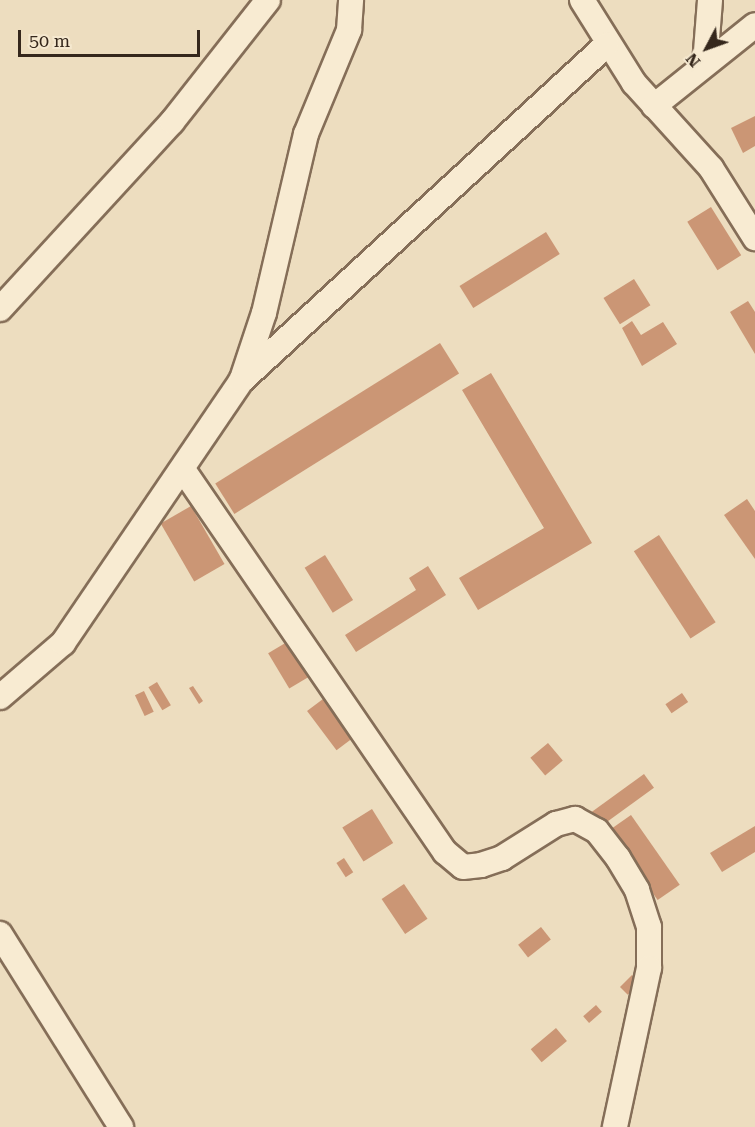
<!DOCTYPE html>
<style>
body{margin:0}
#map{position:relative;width:755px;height:1127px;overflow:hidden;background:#edddbf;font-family:"Roboto Serif",serif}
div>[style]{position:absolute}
.building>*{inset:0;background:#cb9675;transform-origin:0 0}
.roads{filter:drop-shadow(2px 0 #856e58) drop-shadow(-2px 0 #856e58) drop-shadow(0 2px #856e58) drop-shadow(0 -2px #856e58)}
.minor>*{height:24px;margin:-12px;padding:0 12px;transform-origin:12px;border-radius:12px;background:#f8ebd2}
span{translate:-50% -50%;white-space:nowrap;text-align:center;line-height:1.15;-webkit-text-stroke:4.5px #f5e8cf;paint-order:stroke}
.north{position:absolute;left:677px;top:18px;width:60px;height:60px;-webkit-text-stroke:4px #f5e8cf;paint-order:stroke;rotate:229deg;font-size:16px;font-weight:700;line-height:24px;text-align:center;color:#35271c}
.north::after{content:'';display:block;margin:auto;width:21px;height:27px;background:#35271c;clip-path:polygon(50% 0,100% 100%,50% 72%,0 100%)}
.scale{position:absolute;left:18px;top:30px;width:182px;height:27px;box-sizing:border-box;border:3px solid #35271c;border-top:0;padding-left:8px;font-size:18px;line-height:21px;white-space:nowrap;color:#35271c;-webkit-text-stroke:4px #f5e8cf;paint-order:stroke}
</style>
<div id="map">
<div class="building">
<div style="clip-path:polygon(755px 116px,755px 146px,743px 153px,731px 128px)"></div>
<div style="left:711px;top:207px;width:57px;height:28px;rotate:58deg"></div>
<div style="left:546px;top:232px;width:26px;height:102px;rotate:58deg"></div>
<div style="left:634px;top:279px;width:31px;height:36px;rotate:58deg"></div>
<div style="clip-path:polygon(748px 301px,755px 312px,755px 354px,730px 312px)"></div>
<div style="clip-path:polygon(632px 321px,641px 335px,663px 322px,677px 344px,642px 366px,622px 328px)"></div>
<div style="left:440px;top:343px;width:36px;height:265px;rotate:58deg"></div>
<div style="clip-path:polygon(491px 373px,592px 543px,478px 610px,459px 578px,544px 528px,462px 390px)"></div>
<div style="clip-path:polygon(747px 499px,755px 511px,755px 559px,724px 515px)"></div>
<div style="left:191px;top:506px;width:67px;height:35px;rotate:60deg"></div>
<div style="left:659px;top:535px;width:104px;height:30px;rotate:57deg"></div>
<div style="left:325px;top:555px;width:53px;height:24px;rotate:58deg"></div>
<div style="clip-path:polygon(428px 566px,446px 595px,356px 652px,345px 635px,416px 590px,409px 578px)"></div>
<div style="left:287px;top:642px;width:41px;height:22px;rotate:59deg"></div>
<div style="left:157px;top:682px;width:27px;height:10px;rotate:59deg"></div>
<div style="clip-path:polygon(193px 686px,203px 701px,199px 704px,189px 688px)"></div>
<div style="left:144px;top:691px;width:23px;height:10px;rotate:65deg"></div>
<div style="left:682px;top:693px;width:11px;height:20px;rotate:56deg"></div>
<div style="left:327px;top:696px;width:49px;height:25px;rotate:53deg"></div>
<div style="left:548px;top:743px;width:23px;height:23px;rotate:50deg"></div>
<div style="left:644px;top:774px;width:17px;height:66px;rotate:54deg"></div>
<div style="left:372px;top:809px;width:40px;height:35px;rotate:58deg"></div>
<div style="left:631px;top:815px;width:85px;height:27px;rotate:55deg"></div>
<div style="clip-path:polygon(755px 826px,755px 852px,722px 872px,710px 853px)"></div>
<div style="left:344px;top:858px;width:17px;height:9px;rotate:57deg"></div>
<div style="left:404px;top:884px;width:42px;height:27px;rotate:56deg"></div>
<div style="left:541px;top:927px;width:16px;height:29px;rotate:52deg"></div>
<div style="left:632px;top:975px;width:11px;height:17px;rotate:45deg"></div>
<div style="left:596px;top:1005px;width:9px;height:17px;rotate:49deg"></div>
<div style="left:556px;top:1028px;width:17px;height:33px;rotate:50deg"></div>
</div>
<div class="roads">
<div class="minor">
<div style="left:582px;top:0;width:98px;rotate:57.9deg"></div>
<div style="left:634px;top:83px;width:115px;rotate:47.8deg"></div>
<div style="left:711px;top:168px;width:83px;rotate:57.8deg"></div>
<div style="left:705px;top:64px;width:64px;rotate:-85.5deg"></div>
<div style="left:654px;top:106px;width:129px;rotate:-38.7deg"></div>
<div style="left:0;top:309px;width:254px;rotate:-47.4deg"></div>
<div style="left:172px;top:122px;width:155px;rotate:-51.8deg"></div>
<div style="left:243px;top:376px;width:66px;rotate:-71.6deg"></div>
<div style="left:264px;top:313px;width:184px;rotate:-76.8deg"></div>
<div style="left:306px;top:134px;width:113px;rotate:-67.5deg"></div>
<div style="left:349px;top:30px;width:30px;rotate:-86deg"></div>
<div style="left:184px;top:471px;width:462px;rotate:55.6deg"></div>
<div style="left:445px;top:852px;width:23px;rotate:40deg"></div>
<div style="left:463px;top:867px;width:18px;rotate:-6deg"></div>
<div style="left:481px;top:865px;width:22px;rotate:-18deg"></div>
<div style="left:502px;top:858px;width:64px;rotate:-32.2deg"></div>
<div style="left:556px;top:824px;width:20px;rotate:-15deg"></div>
<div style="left:575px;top:819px;width:25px;rotate:29deg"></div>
<div style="left:597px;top:831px;width:34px;rotate:52deg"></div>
<div style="left:618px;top:858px;width:37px;rotate:59deg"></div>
<div style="left:637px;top:890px;width:39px;rotate:72deg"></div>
<div style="left:649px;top:927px;width:41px;rotate:90deg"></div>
<div style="left:649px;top:968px;width:163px;rotate:102.1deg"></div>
<div style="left:0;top:697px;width:83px;rotate:-40.6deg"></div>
<div style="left:63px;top:643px;width:317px;rotate:-55.8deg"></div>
<div style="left:241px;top:381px;width:496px;rotate:-42.6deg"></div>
<div style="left:0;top:934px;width:228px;rotate:57.9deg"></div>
</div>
</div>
<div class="north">N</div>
<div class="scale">50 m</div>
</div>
